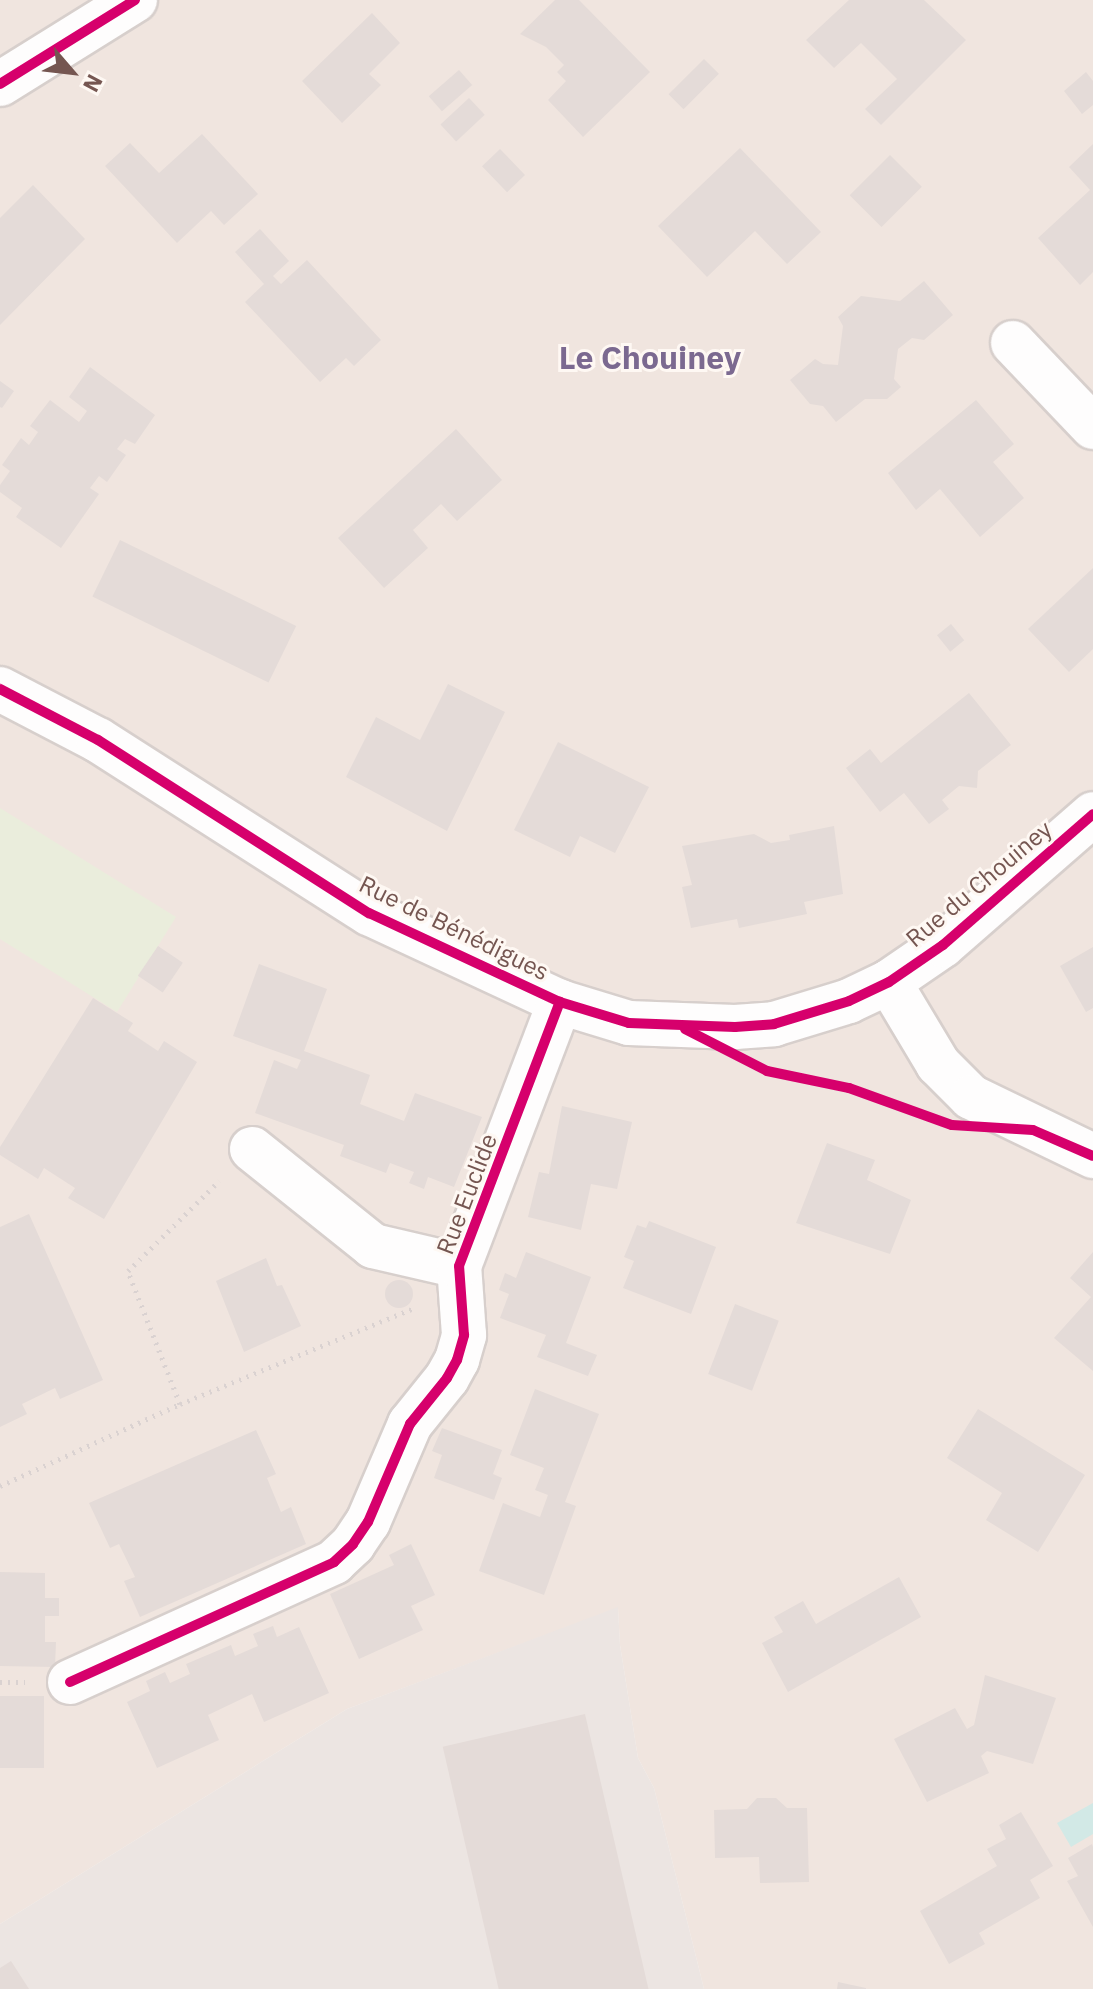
<!DOCTYPE html>
<meta charset="utf-8">
<style>
body{margin:0}
#map{position:relative;width:1093px;height:1989px;overflow:hidden;background:#f8f4f0;font-family:"IBM Plex Sans",sans-serif}
div>[style]{position:absolute}
.residential>*{inset:0;background:#f0e5df}
.industrial>*{inset:0;background:#ece5e2}
.green>*{inset:0;background:#eaeddc}
.water>*{inset:0;background:#d2e9e6}
.building>*{inset:0;background:#e4dbd8;transform-origin:0 0}
.round{border-radius:50%}
.path>*{height:5px;margin-top:-2.5px;transform-origin:0;background:repeating-linear-gradient(90deg,#dad2d1 0 2px,transparent 0 8px)}
.roads{filter:drop-shadow(2px 0 #d7cfcc) drop-shadow(-2px 0 #d7cfcc) drop-shadow(0 2px #d7cfcc) drop-shadow(0 -2px #d7cfcc)}
.minor>*{height:44px;margin:-22px;padding:0 22px;transform-origin:22px;border-radius:22px;background:#fefdfd}
.cycleway>*{height:10px;margin:-5px;padding:0 5px;transform-origin:5px;border-radius:5px;background:#d6006c}
span{translate:-50% -50%;white-space:nowrap;text-align:center;line-height:1.15;-webkit-text-stroke:6px #fef8f3;paint-order:stroke}
.street-label{font-size:24px;color:#755651}
.district-label{font-size:32px;color:#7b6990;font-weight:700}
.north{position:absolute;left:32px;top:32px;width:80px;height:80px;-webkit-text-stroke:6px #fef8f3;paint-order:stroke;rotate:118deg;font-size:22px;font-weight:700;line-height:32px;text-align:center;color:#755651}
.north::after{content:'';display:block;margin:auto;width:28px;height:36px;background:#755651;clip-path:polygon(50% 0,100% 100%,50% 72%,0 100%)}
</style>
<div id="map">
<div class="residential">
<div style="clip-path:polygon(0 0,1093px 0,1093px 1989px,704px 1989px,654px 1788px,638px 1758px,620px 1645px,618px 1608px,347px 1709px,0 1924px)"></div>
</div>
<div class="industrial">
<div style="clip-path:polygon(618px 1607px,620px 1645px,638px 1758px,654px 1788px,704px 1989px,0 1989px,0 1924px,347px 1709px)"></div>
</div>
<div class="green">
<div style="clip-path:polygon(0 808px,176px 917px,117px 1012px,0 939px)"></div>
</div>
<div class="water">
<div style="clip-path:polygon(1093px 1803px,1093px 1834px,1071px 1847px,1057px 1823px)"></div>
</div>
<div class="building">
<div style="clip-path:polygon(555px 0,579px 0,650px 72px,583px 137px,548px 100px,566px 81px,557px 72px,564px 65px,546px 47px,520px 34px)"></div>
<div style="clip-path:polygon(849px 0,924px 0,966px 40px,881px 125px,865px 109px,897px 79px,861px 43px,834px 68px,806px 40px)"></div>
<div style="clip-path:polygon(372px 13px,400px 43px,369px 74px,381px 85px,342px 123px,302px 81px)"></div>
<div style="left:704px;top:59px;width:21px;height:50px;rotate:45deg"></div>
<div style="left:459px;top:70px;width:20px;height:40px;rotate:49deg"></div>
<div style="clip-path:polygon(1086px 72px,1093px 81px,1093px 105px,1082px 114px,1064px 91px)"></div>
<div style="left:469px;top:98px;width:23px;height:39px;rotate:47deg"></div>
<div style="clip-path:polygon(202px 134px,258px 194px,224px 225px,211px 211px,177px 243px,105px 166px,130px 143px,159px 173px)"></div>
<div style="clip-path:polygon(1093px 144px,1093px 272px,1080px 285px,1038px 238px,1090px 190px,1069px 167px)"></div>
<div style="clip-path:polygon(740px 148px,821px 232px,787px 264px,755px 231px,707px 277px,658px 226px)"></div>
<div style="left:500px;top:149px;width:36px;height:25px;rotate:46deg"></div>
<div style="left:890px;top:155px;width:45px;height:57px;rotate:45deg"></div>
<div style="clip-path:polygon(33px 185px,85px 239px,0 325px,0 218px)"></div>
<div style="clip-path:polygon(260px 229px,289px 261px,273px 276px,281px 284px,307px 260px,381px 340px,354px 366px,346px 358px,320px 382px,245px 302px,264px 284px,235px 252px)"></div>
<div style="clip-path:polygon(924px 281px,953px 315px,924px 340px,912px 338px,898px 349px,894px 379px,901px 387px,887px 399px,865px 399px,836px 422px,823px 406px,810px 404px,790px 380px,815px 359px,823px 364px,838px 365px,843px 326px,838px 317px,861px 296px,900px 301px)"></div>
<div style="clip-path:polygon(90px 367px,155px 415px,135px 444px,125px 439px,117px 449px,126px 455px,107px 482px,99px 476px,90px 488px,99px 494px,61px 548px,16px 517px,22px 508px,0 492px,0 485px,10px 471px,2px 465px,21px 438px,29px 445px,38px 432px,30px 426px,50px 400px,79px 422px,87px 411px,69px 397px)"></div>
<div style="clip-path:polygon(0 381px,14px 391px,2px 408px,0 407px)"></div>
<div style="clip-path:polygon(976px 400px,1014px 444px,993px 462px,1024px 498px,980px 537px,940px 489px,916px 510px,888px 473px)"></div>
<div style="clip-path:polygon(456px 429px,502px 480px,457px 521px,441px 504px,413px 530px,428px 548px,384px 588px,338px 538px)"></div>
<div style="left:120px;top:540px;width:196px;height:63px;rotate:26deg"></div>
<div style="clip-path:polygon(1093px 568px,1093px 649px,1069px 672px,1028px 629px)"></div>
<div style="left:951px;top:624px;width:21px;height:18px;rotate:51deg"></div>
<div style="clip-path:polygon(448px 684px,505px 712px,447px 831px,346px 777px,376px 717px,420px 740px)"></div>
<div style="clip-path:polygon(969px 693px,1011px 745px,978px 771px,977px 788px,959px 786px,942px 800px,949px 809px,929px 824px,904px 793px,880px 812px,846px 768px,870px 749px,881px 763px)"></div>
<div style="clip-path:polygon(558px 742px,649px 787px,615px 853px,580px 836px,570px 857px,514px 830px)"></div>
<div style="clip-path:polygon(834px 826px,843px 894px,804px 902px,807px 914px,739px 928px,737px 919px,691px 928px,682px 887px,692px 885px,682px 846px,754px 834px,771px 843px,790px 840px,789px 835px)"></div>
<div style="left:158px;top:946px;width:30px;height:36px;rotate:34deg"></div>
<div style="clip-path:polygon(1093px 947px,1093px 1008px,1086px 1012px,1060px 966px)"></div>
<div style="clip-path:polygon(259px 964px,327px 989px,304px 1051px,370px 1075px,360px 1104px,404px 1121px,415px 1093px,482px 1117px,454px 1187px,428px 1177px,424px 1189px,409px 1183px,414px 1172px,390px 1163px,386px 1173px,340px 1156px,344px 1145px,255px 1113px,274px 1060px,297px 1069px,301px 1060px,233px 1036px)"></div>
<div style="clip-path:polygon(93px 998px,133px 1023px,128px 1031px,158px 1051px,164px 1041px,197px 1062px,104px 1219px,68px 1198px,75px 1188px,44px 1168px,38px 1179px,0 1155px,0 1147px)"></div>
<div style="clip-path:polygon(562px 1106px,632px 1122px,617px 1189px,591px 1184px,581px 1230px,528px 1217px,539px 1172px,549px 1174px)"></div>
<div style="clip-path:polygon(827px 1143px,875px 1160px,867px 1180px,911px 1200px,890px 1254px,796px 1223px)"></div>
<div style="clip-path:polygon(29px 1214px,103px 1380px,60px 1399px,55px 1388px,22px 1404px,27px 1414px,0 1427px,0 1227px)"></div>
<div style="clip-path:polygon(649px 1221px,716px 1247px,691px 1314px,623px 1288px,634px 1261px,624px 1257px,629px 1245px,637px 1225px,646px 1228px)"></div>
<div style="clip-path:polygon(526px 1252px,591px 1277px,566px 1343px,597px 1355px,588px 1376px,537px 1357px,546px 1335px,500px 1318px,509px 1294px,499px 1290px,505px 1273px,516px 1278px)"></div>
<div style="clip-path:polygon(1093px 1252px,1093px 1371px,1054px 1338px,1091px 1297px,1070px 1278px)"></div>
<div style="clip-path:polygon(266px 1258px,277px 1286px,282px 1285px,301px 1326px,244px 1352px,216px 1281px)"></div>
<div class="round" style="left:385px;top:1280px;width:28px;height:28px"></div>
<div style="left:735px;top:1304px;width:47px;height:75px;rotate:21deg"></div>
<div style="clip-path:polygon(535px 1389px,599px 1414px,565px 1502px,576px 1506px,544px 1595px,479px 1571px,503px 1503px,540px 1517px,548px 1495px,535px 1490px,544px 1468px,510px 1455px)"></div>
<div style="clip-path:polygon(978px 1409px,1085px 1475px,1038px 1552px,986px 1520px,1002px 1493px,947px 1458px)"></div>
<div style="clip-path:polygon(442px 1428px,502px 1450px,493px 1474px,502px 1478px,494px 1500px,434px 1478px,442px 1455px,432px 1451px)"></div>
<div style="clip-path:polygon(256px 1430px,276px 1474px,267px 1478px,281px 1512px,291px 1507px,306px 1544px,140px 1617px,124px 1581px,135px 1577px,119px 1544px,110px 1548px,89px 1503px)"></div>
<div style="clip-path:polygon(411px 1544px,435px 1595px,411px 1606px,423px 1630px,359px 1659px,330px 1594px,394px 1565px,389px 1555px)"></div>
<div style="clip-path:polygon(0 1572px,45px 1573px,45px 1598px,59px 1598px,59px 1616px,45px 1616px,45px 1642px,56px 1642px,55px 1667px,0 1666px)"></div>
<div style="clip-path:polygon(899px 1577px,921px 1617px,788px 1692px,762px 1643px,783px 1632px,774px 1617px,803px 1601px,816px 1624px)"></div>
<div style="clip-path:polygon(273px 1626px,277px 1637px,299px 1627px,329px 1693px,264px 1722px,252px 1694px,208px 1715px,219px 1740px,157px 1768px,127px 1702px,150px 1691px,146px 1681px,165px 1672px,170px 1683px,190px 1674px,186px 1664px,231px 1645px,235px 1656px,258px 1646px,253px 1634px)"></div>
<div style="clip-path:polygon(985px 1675px,1056px 1698px,1033px 1764px,987px 1751px,981px 1756px,989px 1773px,927px 1802px,894px 1739px,955px 1708px,967px 1729px,974px 1725px)"></div>
<div style="left:0;top:1696px;width:44px;height:72px"></div>
<div style="left:585px;top:1714px;width:283px;height:146px;rotate:77deg"></div>
<div style="clip-path:polygon(757px 1798px,776px 1798px,787px 1808px,807px 1808px,809px 1882px,760px 1883px,759px 1857px,715px 1858px,714px 1810px,747px 1809px)"></div>
<div style="clip-path:polygon(1021px 1812px,1053px 1866px,1030px 1880px,1040px 1898px,979px 1933px,985px 1944px,949px 1964px,920px 1911px,997px 1866px,987px 1849px,1006px 1839px,999px 1825px)"></div>
<div style="clip-path:polygon(1092px 1844px,1093px 1847px,1093px 1927px,1067px 1881px,1078px 1876px,1068px 1858px)"></div>
<div style="clip-path:polygon(11px 1961px,29px 1989px,0 1989px,0 1968px)"></div>
<div style="clip-path:polygon(838px 1982px,866px 1988px,866px 1989px,837px 1989px)"></div>
</div>
<div class="path">
<div style="left:180px;top:1404px;width:143px;rotate:-111.4deg"></div>
<div style="left:128px;top:1271px;width:128px;rotate:-44.7deg"></div>
<div style="left:0;top:1486px;width:198px;rotate:-24.5deg"></div>
<div style="left:180px;top:1404px;width:253px;rotate:-22.3deg"></div>
<div style="left:0;top:1682px;width:25px"></div>
</div>
<div class="roads">
<div class="minor">
<div style="left:0;top:84px;width:159px;rotate:-31.9deg"></div>
<div style="left:1013px;top:343px;width:116px;rotate:46.4deg"></div>
<div style="left:0;top:689px;width:110px;rotate:27.5deg"></div>
<div style="left:98px;top:740px;width:322px;rotate:32.6deg"></div>
<div style="left:369px;top:913px;width:211px;rotate:25deg"></div>
<div style="left:560px;top:1002px;width:72px;rotate:16.9deg"></div>
<div style="left:629px;top:1023px;width:106px;rotate:2.2deg"></div>
<div style="left:735px;top:1027px;width:39px;rotate:-4deg"></div>
<div style="left:774px;top:1024px;width:78px;rotate:-17deg"></div>
<div style="left:849px;top:1001px;width:44px;rotate:-25.4deg"></div>
<div style="left:889px;top:982px;width:65px;rotate:-34.4deg"></div>
<div style="left:943px;top:945px;width:199px;rotate:-41.1deg"></div>
<div style="left:889px;top:982px;width:96px;rotate:59.1deg"></div>
<div style="left:938px;top:1064px;width:47px;rotate:45deg"></div>
<div style="left:971px;top:1097px;width:136px;rotate:25.8deg"></div>
<div style="left:252px;top:1149px;width:155px;rotate:38.7deg"></div>
<div style="left:373px;top:1246px;width:88px;rotate:13.1deg"></div>
<div style="left:70px;top:1682px;width:290px;rotate:-24.4deg"></div>
<div style="left:334px;top:1562px;width:26px;rotate:-43deg"></div>
<div style="left:353px;top:1544px;width:27px;rotate:-56deg"></div>
<div style="left:368px;top:1522px;width:107px;rotate:-66.8deg"></div>
<div style="left:410px;top:1424px;width:59px;rotate:-51.2deg"></div>
<div style="left:447px;top:1378px;width:21px;rotate:-61deg"></div>
<div style="left:457px;top:1360px;width:26px;rotate:-74deg"></div>
<div style="left:464px;top:1335px;width:69px;rotate:-94.1deg"></div>
<div style="left:459px;top:1266px;width:283px;rotate:-69.1deg"></div>
</div>
</div>
<div class="cycleway">
<div style="left:0;top:84px;width:159px;rotate:-31.9deg"></div>
<div style="left:0;top:689px;width:110px;rotate:27.5deg"></div>
<div style="left:98px;top:740px;width:322px;rotate:32.6deg"></div>
<div style="left:369px;top:913px;width:211px;rotate:25deg"></div>
<div style="left:560px;top:1002px;width:72px;rotate:16.9deg"></div>
<div style="left:629px;top:1023px;width:106px;rotate:2.2deg"></div>
<div style="left:735px;top:1027px;width:39px;rotate:-4deg"></div>
<div style="left:774px;top:1024px;width:78px;rotate:-17deg"></div>
<div style="left:849px;top:1001px;width:44px;rotate:-25.4deg"></div>
<div style="left:889px;top:982px;width:65px;rotate:-34.4deg"></div>
<div style="left:943px;top:945px;width:199px;rotate:-41.1deg"></div>
<div style="left:685px;top:1029px;width:92px;rotate:27.1deg"></div>
<div style="left:767px;top:1071px;width:84px;rotate:11.7deg"></div>
<div style="left:849px;top:1088px;width:109px;rotate:19.8deg"></div>
<div style="left:952px;top:1125px;width:81px;rotate:3.5deg"></div>
<div style="left:1033px;top:1130px;width:65px;rotate:23.4deg"></div>
<div style="left:70px;top:1682px;width:290px;rotate:-24.4deg"></div>
<div style="left:334px;top:1562px;width:26px;rotate:-43deg"></div>
<div style="left:353px;top:1544px;width:27px;rotate:-56deg"></div>
<div style="left:368px;top:1522px;width:107px;rotate:-66.8deg"></div>
<div style="left:410px;top:1424px;width:59px;rotate:-51.2deg"></div>
<div style="left:447px;top:1378px;width:21px;rotate:-61deg"></div>
<div style="left:457px;top:1360px;width:26px;rotate:-74deg"></div>
<div style="left:464px;top:1335px;width:69px;rotate:-94.1deg"></div>
<div style="left:459px;top:1266px;width:283px;rotate:-69.1deg"></div>
</div>
<div class="street-label">
<span style="left:979px;top:884px;rotate:-40deg">Rue du Chouiney</span>
<span style="left:454px;top:928px;rotate:26deg">Rue de Bénédigues</span>
<span style="left:467px;top:1194px;rotate:-69deg">Rue Euclide</span>
</div>
<div class="district-label">
<span style="left:650px;top:357px">Le Chouiney</span>
</div>
<div class="north">N</div>
</div>
